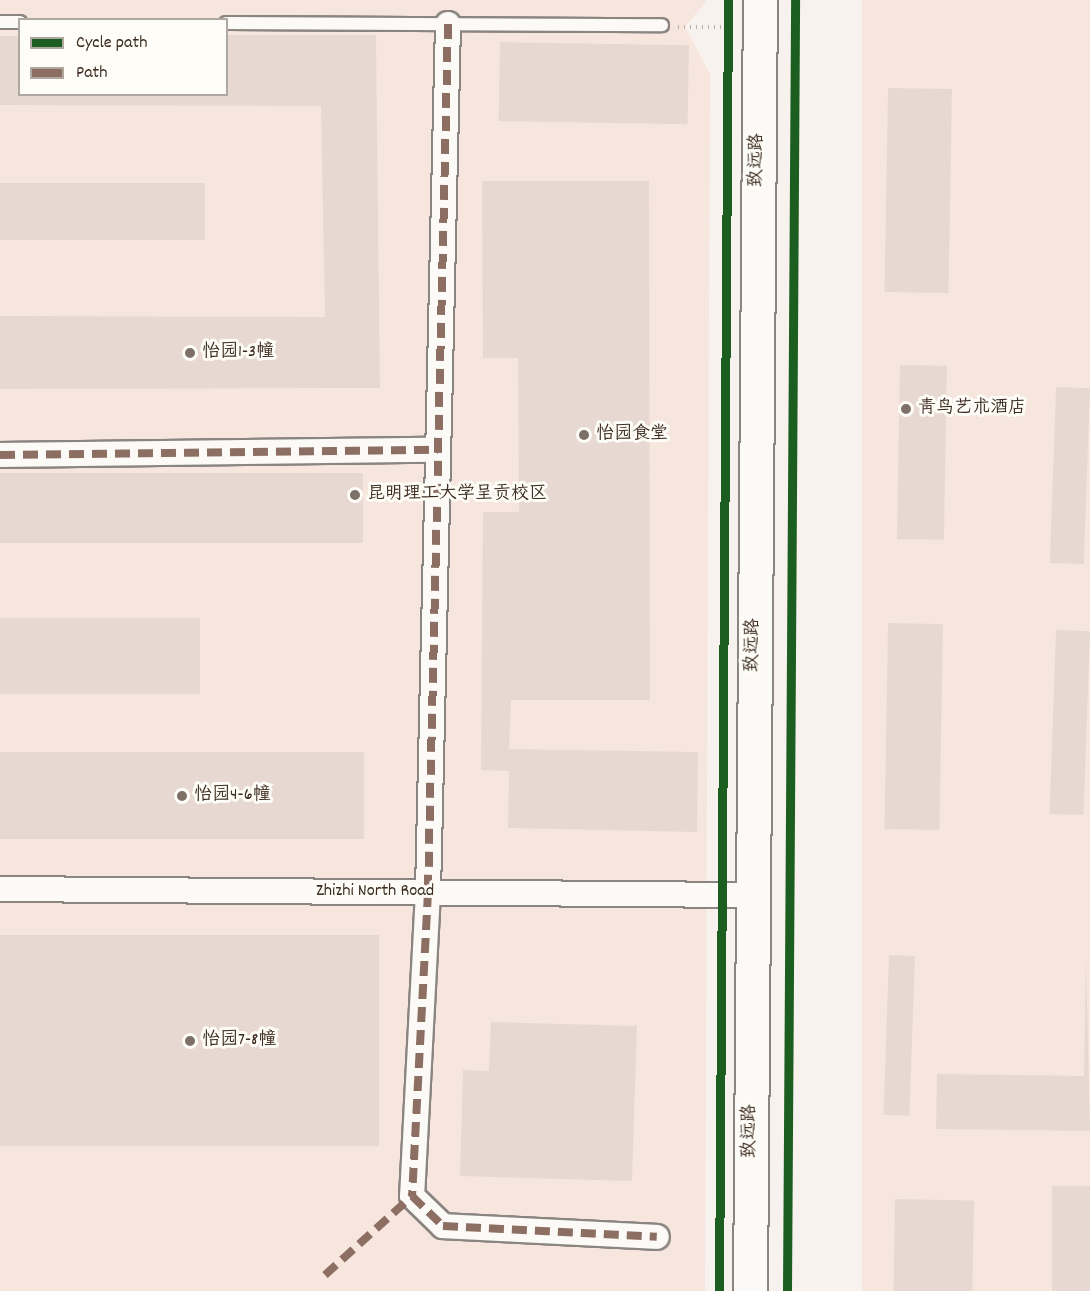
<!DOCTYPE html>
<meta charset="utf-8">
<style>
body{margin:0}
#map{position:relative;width:1090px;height:1291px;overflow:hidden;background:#f8f2ee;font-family:Dekko,"LXGW WenKai TC",sans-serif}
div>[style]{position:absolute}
.built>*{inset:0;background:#f7e6de;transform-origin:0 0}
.building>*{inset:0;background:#e7d9d2;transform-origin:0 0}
.path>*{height:4px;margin-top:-2px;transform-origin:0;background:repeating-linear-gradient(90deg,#b6b3b0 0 1.5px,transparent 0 6px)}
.roads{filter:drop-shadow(2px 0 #8b8581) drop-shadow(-2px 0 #8b8581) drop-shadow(0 2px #8b8581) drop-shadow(0 -2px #8b8581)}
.lane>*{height:12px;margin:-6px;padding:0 6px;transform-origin:6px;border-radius:6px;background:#fbfaf7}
.street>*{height:24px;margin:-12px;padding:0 12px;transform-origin:12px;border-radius:12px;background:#fbfaf7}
.secondary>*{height:33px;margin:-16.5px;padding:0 16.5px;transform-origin:16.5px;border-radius:16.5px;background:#fbfaf7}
.quiet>*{height:8px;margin-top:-4px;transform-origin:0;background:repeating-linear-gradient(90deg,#8d6e63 0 15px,transparent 0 23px)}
.cycleway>*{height:9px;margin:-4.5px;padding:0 4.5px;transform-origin:4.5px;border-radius:4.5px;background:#1b5e20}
.dots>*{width:16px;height:16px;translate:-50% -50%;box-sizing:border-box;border:3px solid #fdfcf7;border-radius:50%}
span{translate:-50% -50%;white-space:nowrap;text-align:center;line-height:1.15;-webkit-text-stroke:6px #fdfcf7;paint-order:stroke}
.street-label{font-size:18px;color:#3b2a1e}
.poi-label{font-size:18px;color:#3b2a1e}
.left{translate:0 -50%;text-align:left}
.legend{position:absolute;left:18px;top:18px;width:210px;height:78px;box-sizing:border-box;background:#fdfcf7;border:2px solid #afa8a0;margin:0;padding:8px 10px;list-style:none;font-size:18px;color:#3b2a1e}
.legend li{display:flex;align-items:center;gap:12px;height:30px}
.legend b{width:30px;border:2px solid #afa8a0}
</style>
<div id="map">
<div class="built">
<div style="clip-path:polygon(evenodd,0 0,707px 0,685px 27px,710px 74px,705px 1291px,0 1291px,0 0,20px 20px,226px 20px,226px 94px,20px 94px,20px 20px)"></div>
<div style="left:862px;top:0;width:228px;height:1291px"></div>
</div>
<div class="building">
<div style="clip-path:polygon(226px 35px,376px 35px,380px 388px,0 389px,0 316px,325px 317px,321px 106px,0 105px,0 36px,20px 36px,20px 94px,226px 94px)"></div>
<div style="left:500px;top:42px;width:189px;height:79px;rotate:1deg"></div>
<div style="left:888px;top:88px;width:64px;height:204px;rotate:1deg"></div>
<div style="clip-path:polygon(482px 181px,649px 181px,650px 700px,511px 700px,509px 749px,698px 752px,697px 832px,508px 828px,509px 771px,481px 770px,483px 512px,519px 512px,518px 358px,483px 358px)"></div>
<div style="left:0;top:183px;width:205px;height:57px"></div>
<div style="left:900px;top:365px;width:47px;height:174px;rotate:1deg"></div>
<div style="left:1056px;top:387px;width:34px;height:176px;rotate:2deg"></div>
<div style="left:0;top:473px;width:363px;height:70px"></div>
<div style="left:0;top:618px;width:200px;height:76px"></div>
<div style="left:888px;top:623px;width:55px;height:206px;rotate:1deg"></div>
<div style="left:1056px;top:630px;width:34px;height:184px;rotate:2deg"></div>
<div style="left:0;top:752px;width:364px;height:87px"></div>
<div style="left:379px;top:935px;width:211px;height:379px;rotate:90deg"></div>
<div style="left:889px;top:955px;width:26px;height:160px;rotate:2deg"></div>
<div style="clip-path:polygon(1086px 956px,1090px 1131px,936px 1129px,937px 1074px,1084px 1076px)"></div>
<div style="clip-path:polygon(491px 1022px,637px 1026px,632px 1181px,460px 1176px,463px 1070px,489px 1071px)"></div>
<div style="left:1052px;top:1186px;width:38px;height:105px"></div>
<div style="left:895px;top:1199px;width:79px;height:92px;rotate:1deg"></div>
</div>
<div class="path">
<div style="left:678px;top:27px;width:55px"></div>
</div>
<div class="roads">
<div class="lane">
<div style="left:0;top:22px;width:20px"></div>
<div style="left:226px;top:23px;width:436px;rotate:0.3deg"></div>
</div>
<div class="street">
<div style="left:448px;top:24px;width:868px;rotate:91.32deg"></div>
<div style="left:428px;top:892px;width:304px;rotate:93deg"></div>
<div style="left:412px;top:1196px;width:43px;rotate:44.1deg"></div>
<div style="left:443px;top:1226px;width:214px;rotate:2.9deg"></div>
<div style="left:0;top:455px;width:438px;rotate:-0.7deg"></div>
<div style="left:0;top:889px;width:751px;rotate:0.46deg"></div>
</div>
<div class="secondary">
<div style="left:750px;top:1291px;width:1291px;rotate:-89.56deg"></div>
</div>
</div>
<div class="quiet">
<div style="left:448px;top:24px;width:868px;rotate:91.32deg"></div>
<div style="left:428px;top:892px;width:304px;rotate:93deg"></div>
<div style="left:412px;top:1196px;width:43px;rotate:44.1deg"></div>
<div style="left:443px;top:1226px;width:214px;rotate:2.9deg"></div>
<div style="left:0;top:455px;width:438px;rotate:-0.7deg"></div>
<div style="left:325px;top:1275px;width:118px;rotate:-42.2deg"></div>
</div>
<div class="cycleway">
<div style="left:719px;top:1291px;width:1291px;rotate:-89.6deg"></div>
<div style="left:787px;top:1291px;width:1291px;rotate:-89.64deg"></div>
</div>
<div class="dots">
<div style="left:190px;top:353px;background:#7d7067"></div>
<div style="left:906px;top:409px;background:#7d7067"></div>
<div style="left:584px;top:435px;background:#7d7067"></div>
<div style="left:355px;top:495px;background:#7d7067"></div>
<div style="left:182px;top:796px;background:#7d7067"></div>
<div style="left:190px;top:1041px;background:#7d7067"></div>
</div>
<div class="street-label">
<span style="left:758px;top:160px;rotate:-89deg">致远路</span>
<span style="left:754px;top:645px;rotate:-89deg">致远路</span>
<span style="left:375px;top:892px">Zhizhi North Road</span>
<span style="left:751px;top:1131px;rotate:-90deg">致远路</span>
</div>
<div class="poi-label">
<span class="left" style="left:202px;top:353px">怡园1-3幢</span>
<span class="left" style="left:918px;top:409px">青鸟艺术酒店</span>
<span class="left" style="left:596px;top:435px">怡园食堂</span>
<span class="left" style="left:367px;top:495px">昆明理工大学呈贡校区</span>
<span class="left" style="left:194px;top:796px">怡园4-6幢</span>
<span class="left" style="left:202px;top:1041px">怡园7-8幢</span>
</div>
<ul class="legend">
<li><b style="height:8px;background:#1b5e20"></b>Cycle path</li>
<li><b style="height:8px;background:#8d6e63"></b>Path</li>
</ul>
</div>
